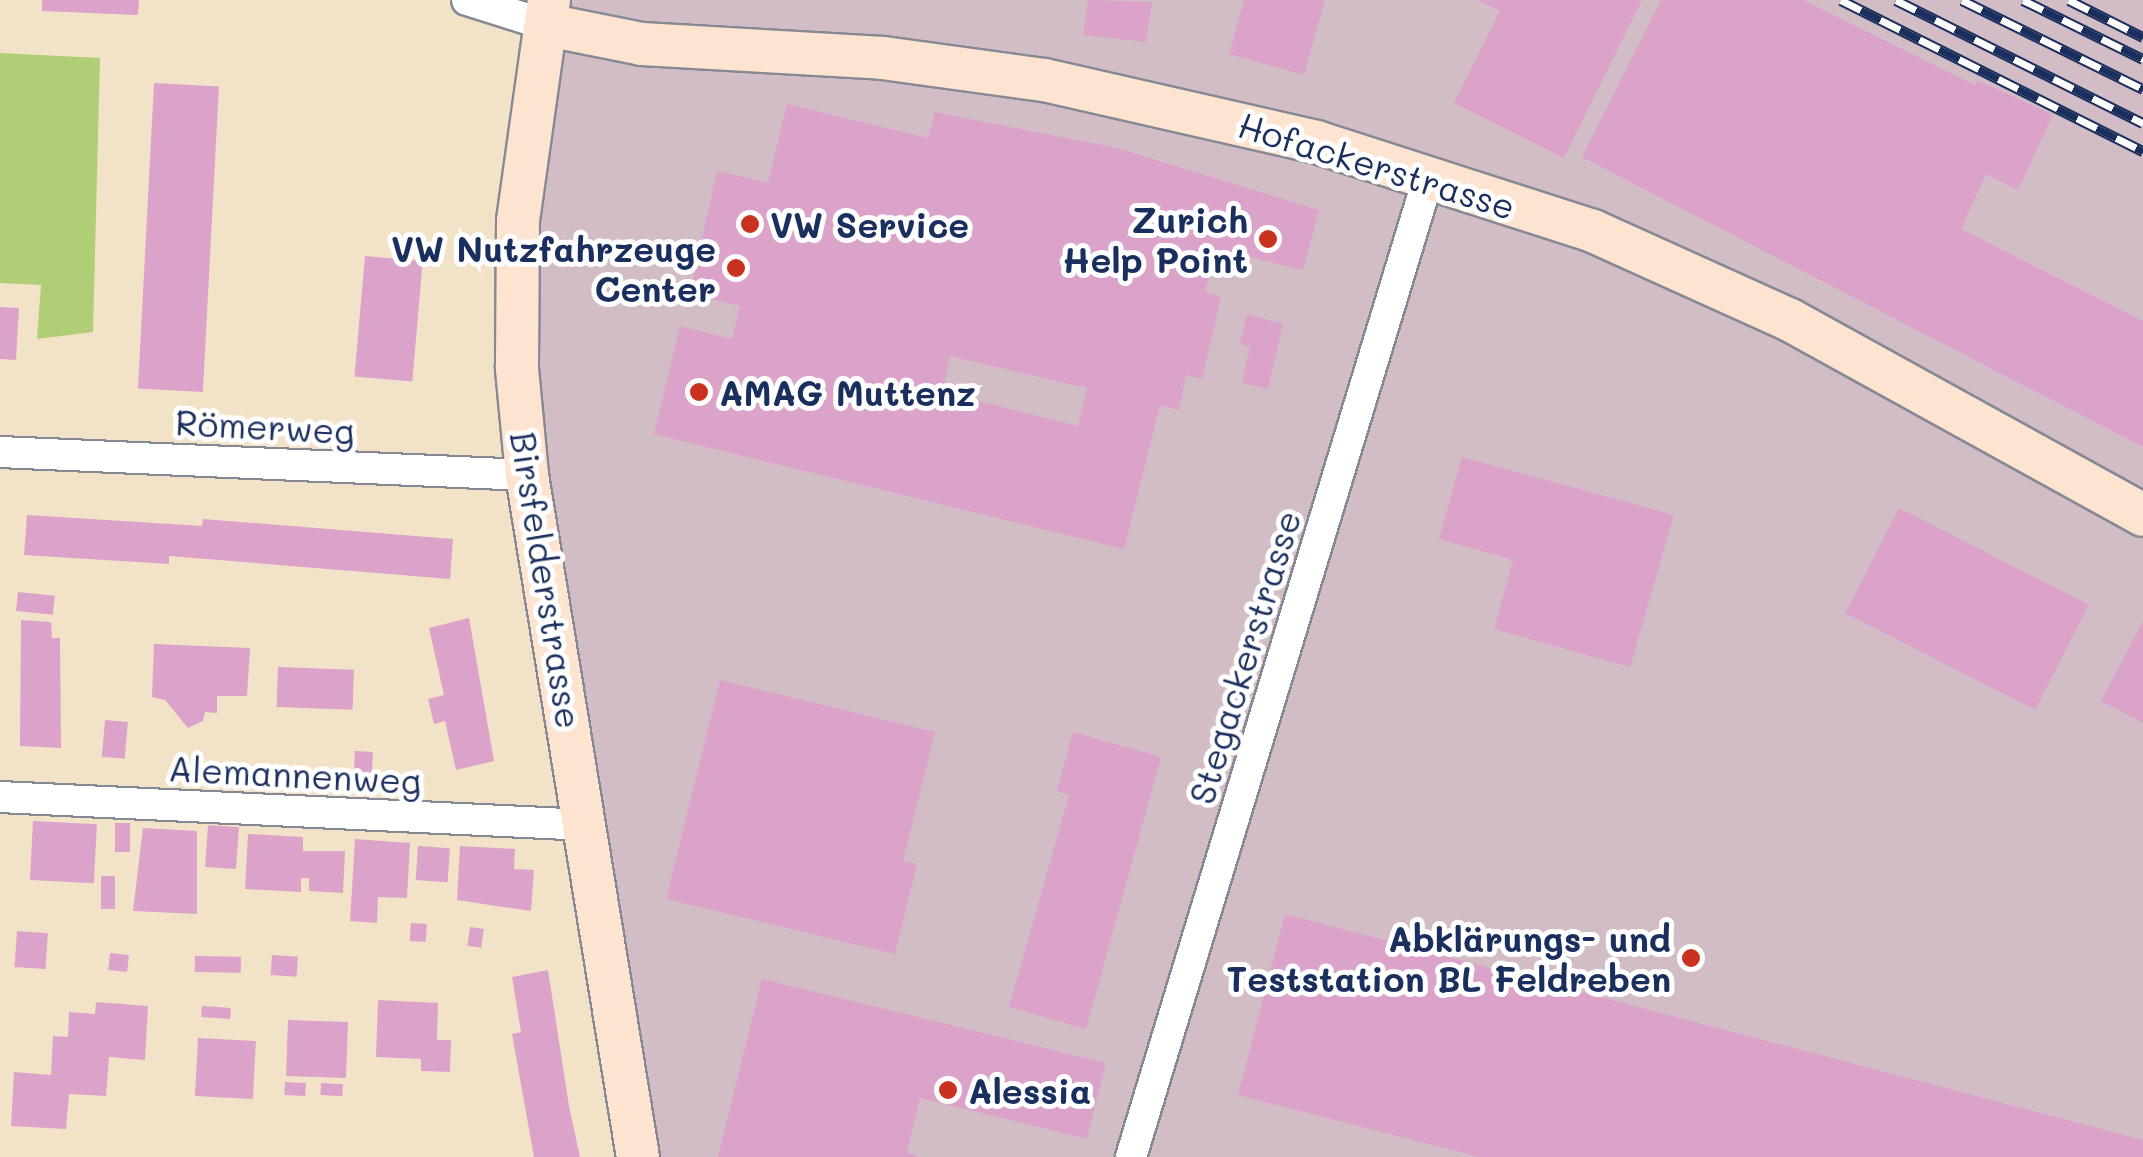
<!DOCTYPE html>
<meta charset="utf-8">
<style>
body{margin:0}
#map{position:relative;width:2143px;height:1157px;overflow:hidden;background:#f2e3c8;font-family:Mali,sans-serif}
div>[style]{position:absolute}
.industrial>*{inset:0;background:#d2bdc6}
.green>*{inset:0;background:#b0ce75}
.building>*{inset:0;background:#dba3ca;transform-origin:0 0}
.roads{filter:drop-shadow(2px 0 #868993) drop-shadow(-2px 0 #868993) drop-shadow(0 2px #868993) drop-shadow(0 -2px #868993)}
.street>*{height:30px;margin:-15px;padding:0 15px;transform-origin:15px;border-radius:15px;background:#fff}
.secondary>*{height:42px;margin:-21px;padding:0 21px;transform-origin:21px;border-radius:21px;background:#fde4d1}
.rail>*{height:11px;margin-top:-5.5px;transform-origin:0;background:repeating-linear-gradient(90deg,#fff 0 22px,#1b2f5e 0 44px);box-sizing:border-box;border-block:2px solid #1b2f5e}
.dots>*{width:28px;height:28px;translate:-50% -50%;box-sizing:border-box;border:5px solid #fff;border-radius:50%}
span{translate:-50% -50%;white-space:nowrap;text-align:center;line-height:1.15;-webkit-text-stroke:10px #fff;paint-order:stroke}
.street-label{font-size:35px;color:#1b2f5e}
.poi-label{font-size:35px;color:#1b2f5e;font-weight:700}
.right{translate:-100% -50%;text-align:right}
.left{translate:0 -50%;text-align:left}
</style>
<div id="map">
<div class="industrial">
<div style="clip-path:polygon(549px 0,2143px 0,2143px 1157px,638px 1157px,527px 475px)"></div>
</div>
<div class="green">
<div style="clip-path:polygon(0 53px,100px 58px,93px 332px,37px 339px,41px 285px,0 283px)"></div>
</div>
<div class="building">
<div style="clip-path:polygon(42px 0,139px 0,138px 15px,42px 11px)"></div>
<div style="clip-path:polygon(1088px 0,1152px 2px,1146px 42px,1083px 35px)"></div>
<div style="clip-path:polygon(1244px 0,1325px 0,1304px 75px,1229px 54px)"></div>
<div style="clip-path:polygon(1478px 0,1642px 0,1564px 158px,1454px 103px,1500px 11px)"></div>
<div style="clip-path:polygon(1661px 0,1803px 0,1975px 85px,1978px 80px,2053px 115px,2018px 190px,1986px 174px,1961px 229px,2143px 321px,2143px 447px,1582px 157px)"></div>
<div style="left:154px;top:83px;width:65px;height:306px;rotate:3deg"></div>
<div style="clip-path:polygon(evenodd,787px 104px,928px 138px,935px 112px,1117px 148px,1319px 210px,1303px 270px,1216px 249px,1205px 292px,1221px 297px,1202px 379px,1186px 375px,1179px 410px,1160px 405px,1124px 549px,654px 434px,680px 326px,732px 339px,740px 306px,690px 294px,717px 171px,768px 183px,787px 104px,950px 356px,1087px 388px,1078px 426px,943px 392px,950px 356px)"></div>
<div style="left:365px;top:256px;width:58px;height:121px;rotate:5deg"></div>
<div style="clip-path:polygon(0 307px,19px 308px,16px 360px,0 359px)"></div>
<div style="clip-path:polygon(1247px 314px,1283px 324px,1268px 389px,1242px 383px,1250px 347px,1240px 344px)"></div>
<div style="clip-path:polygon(1462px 457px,1674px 515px,1630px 667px,1494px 629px,1513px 560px,1439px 539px)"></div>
<div style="left:1899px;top:508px;width:213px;height:118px;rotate:27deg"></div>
<div style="clip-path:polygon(27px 515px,202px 526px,203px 519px,453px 539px,450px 579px,169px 556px,169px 564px,24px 555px)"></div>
<div style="left:18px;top:592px;width:37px;height:19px;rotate:6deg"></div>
<div style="clip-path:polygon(469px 618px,494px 761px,456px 770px,445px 721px,434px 724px,428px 699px,444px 695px,429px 628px)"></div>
<div style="clip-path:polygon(21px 620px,51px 622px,52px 638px,60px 638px,61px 748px,20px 746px)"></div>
<div style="clip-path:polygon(2143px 621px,2143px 723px,2101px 701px)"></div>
<div style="clip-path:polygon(154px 644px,250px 648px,247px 696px,217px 696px,217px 713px,205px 712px,203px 721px,188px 728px,165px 700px,152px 697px)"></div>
<div style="left:278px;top:667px;width:76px;height:40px;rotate:2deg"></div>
<div style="clip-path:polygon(720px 680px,935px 732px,903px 861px,917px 864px,895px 954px,666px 899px)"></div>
<div style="left:105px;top:720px;width:23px;height:37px;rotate:5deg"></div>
<div style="clip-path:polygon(1073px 732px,1161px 757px,1086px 1029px,1009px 1007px,1069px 795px,1057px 791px)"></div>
<div style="left:355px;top:751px;width:18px;height:39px;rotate:3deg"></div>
<div style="left:33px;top:821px;width:64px;height:59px;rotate:3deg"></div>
<div style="left:115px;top:823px;width:15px;height:29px"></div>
<div style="left:208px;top:825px;width:31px;height:42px;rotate:4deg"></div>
<div style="clip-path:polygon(143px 828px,197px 831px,197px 914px,133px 911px)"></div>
<div style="clip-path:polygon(248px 834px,303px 837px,303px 851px,345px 851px,343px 893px,309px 891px,309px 878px,301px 878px,301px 892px,245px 889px)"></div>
<div style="clip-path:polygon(355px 839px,410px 843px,407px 898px,378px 897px,377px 923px,350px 921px)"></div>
<div style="left:418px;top:846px;width:32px;height:34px;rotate:4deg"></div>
<div style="clip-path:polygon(460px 846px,515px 849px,514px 869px,534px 870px,531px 911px,457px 900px)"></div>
<div style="left:101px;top:876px;width:14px;height:33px"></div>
<div style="clip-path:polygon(1285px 914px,2143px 1140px,2143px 1157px,1479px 1157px,1238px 1095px)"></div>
<div style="left:411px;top:923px;width:16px;height:18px;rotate:4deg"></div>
<div style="left:470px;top:927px;width:14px;height:19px;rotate:8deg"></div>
<div style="left:17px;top:931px;width:31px;height:36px;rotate:4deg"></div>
<div style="left:110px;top:953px;width:19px;height:17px;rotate:6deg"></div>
<div style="left:272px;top:955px;width:26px;height:20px;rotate:4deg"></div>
<div style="left:195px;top:956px;width:46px;height:16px;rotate:1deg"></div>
<div style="clip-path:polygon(548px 970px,569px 1106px,580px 1157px,534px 1157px,512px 1034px,521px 1032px,512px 977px)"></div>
<div style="clip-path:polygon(762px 979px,1106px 1063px,1087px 1139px,920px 1098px,907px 1152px,920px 1157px,718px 1157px)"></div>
<div style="clip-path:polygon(378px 1000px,438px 1003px,437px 1040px,451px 1040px,450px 1072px,421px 1071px,421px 1059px,376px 1057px)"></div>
<div style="clip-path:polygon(96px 1002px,148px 1006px,145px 1060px,109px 1057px,106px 1096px,69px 1094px,66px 1129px,11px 1126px,14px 1072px,51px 1075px,53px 1036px,68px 1037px,69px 1012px,95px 1014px)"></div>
<div style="left:202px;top:1006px;width:29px;height:11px;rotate:4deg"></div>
<div style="left:288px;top:1020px;width:60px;height:56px;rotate:2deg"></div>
<div style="left:198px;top:1038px;width:58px;height:58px;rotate:3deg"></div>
<div style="left:285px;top:1082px;width:21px;height:13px;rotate:3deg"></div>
<div style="left:321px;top:1083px;width:22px;height:12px;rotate:3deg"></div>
</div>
<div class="roads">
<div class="street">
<div style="left:467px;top:0;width:84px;rotate:17.4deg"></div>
<div style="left:0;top:452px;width:528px;rotate:2.5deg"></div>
<div style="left:0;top:797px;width:588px;rotate:2.73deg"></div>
<div style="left:1131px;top:1157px;width:1022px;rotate:-73.11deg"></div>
</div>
<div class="secondary">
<div style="left:549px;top:0;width:223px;rotate:98deg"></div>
<div style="left:518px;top:221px;width:148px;rotate:90.4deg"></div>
<div style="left:517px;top:369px;width:106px;rotate:84.6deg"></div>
<div style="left:527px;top:475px;width:691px;rotate:80.76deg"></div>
<div style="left:547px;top:25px;width:97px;rotate:11.3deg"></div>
<div style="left:642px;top:44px;width:241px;rotate:3.3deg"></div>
<div style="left:883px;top:58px;width:162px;rotate:7.8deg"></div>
<div style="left:1044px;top:80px;width:279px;rotate:12.8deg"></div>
<div style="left:1316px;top:142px;width:291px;rotate:17.8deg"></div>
<div style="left:1593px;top:231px;width:216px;rotate:24.3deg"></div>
<div style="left:1790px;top:320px;width:403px;rotate:28.9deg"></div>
</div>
</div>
<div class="rail">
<div style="left:1841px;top:0;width:338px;rotate:26.6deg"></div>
<div style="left:1896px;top:0;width:276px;rotate:26.5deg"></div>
<div style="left:1962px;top:0;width:202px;rotate:26.2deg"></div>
<div style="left:2023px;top:0;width:134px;rotate:26.2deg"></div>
<div style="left:2069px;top:0;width:83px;rotate:26.6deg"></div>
</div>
<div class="dots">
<div style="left:750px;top:224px;background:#c8321e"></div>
<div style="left:1268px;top:239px;background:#c8321e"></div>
<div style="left:736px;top:268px;background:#c8321e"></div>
<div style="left:699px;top:392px;background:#c8321e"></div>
<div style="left:1691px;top:958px;background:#c8321e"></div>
<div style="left:948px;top:1090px;background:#c8321e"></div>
</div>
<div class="street-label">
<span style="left:1377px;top:165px;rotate:17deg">Hofackerstrasse</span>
<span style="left:265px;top:426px;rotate:3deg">Römerweg</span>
<span style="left:547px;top:580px;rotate:81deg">Birsfelderstrasse</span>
<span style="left:1244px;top:657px;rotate:-73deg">Stegackerstrasse</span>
<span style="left:295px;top:774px;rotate:3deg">Alemannenweg</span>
</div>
<div class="poi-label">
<span class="right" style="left:1248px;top:239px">Zurich<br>Help Point</span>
<span class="left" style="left:770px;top:224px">VW Service</span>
<span class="right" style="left:716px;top:268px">VW Nutzfahrzeuge<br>Center</span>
<span class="left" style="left:719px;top:392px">AMAG Muttenz</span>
<span class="right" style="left:1671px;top:958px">Abklärungs- und<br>Teststation BL Feldreben</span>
<span class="left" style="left:968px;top:1090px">Alessia</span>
</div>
</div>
